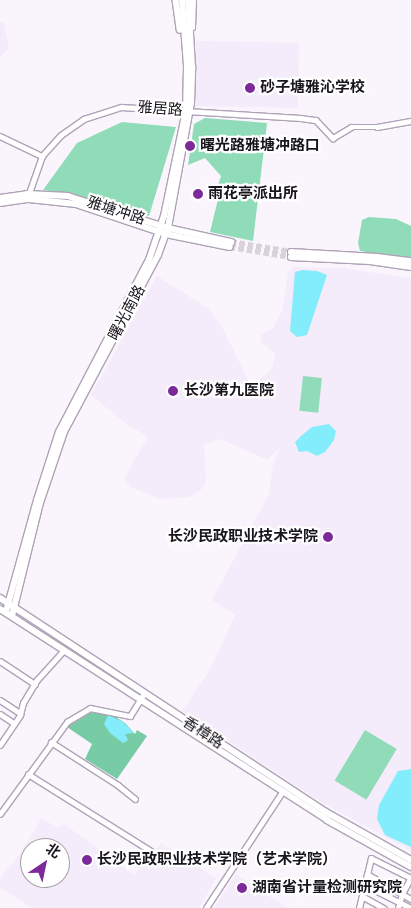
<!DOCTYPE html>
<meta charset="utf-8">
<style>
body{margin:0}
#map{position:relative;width:411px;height:908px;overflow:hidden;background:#faf5fd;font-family:Rubik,"Noto Sans SC",sans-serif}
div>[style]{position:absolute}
.built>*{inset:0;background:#f4ebfb;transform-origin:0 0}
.green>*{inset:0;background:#90dcb8;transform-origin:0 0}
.forest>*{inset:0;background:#77cba5}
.water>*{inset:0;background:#83edfb}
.secondary-tunnel>*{height:5.5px;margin-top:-2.75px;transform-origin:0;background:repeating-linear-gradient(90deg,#d8d3db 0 5.5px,transparent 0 8.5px)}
.roads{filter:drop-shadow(1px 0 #aea3b6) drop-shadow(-1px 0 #aea3b6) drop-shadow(0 1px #aea3b6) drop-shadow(0 -1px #aea3b6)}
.street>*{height:4.5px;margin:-2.25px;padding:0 2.25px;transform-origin:2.25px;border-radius:2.25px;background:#fff}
.secondary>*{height:5.5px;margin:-2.75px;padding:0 2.75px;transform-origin:2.75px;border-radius:2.75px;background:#fff}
.primary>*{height:6px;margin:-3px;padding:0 3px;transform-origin:3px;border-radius:3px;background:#fff}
.dots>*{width:14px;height:14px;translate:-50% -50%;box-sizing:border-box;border:2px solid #fff;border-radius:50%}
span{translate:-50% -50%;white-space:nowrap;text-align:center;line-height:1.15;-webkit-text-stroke:4.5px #fff;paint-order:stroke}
.poi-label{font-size:15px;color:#19151c;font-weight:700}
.left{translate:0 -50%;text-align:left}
.right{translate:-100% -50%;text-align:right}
.street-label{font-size:15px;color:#19151c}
.north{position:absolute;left:20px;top:838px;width:50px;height:50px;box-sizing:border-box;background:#fff;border:1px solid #a3a1a4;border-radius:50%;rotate:34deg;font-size:14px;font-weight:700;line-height:20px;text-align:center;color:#19151c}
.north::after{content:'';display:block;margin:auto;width:18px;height:22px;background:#7c2999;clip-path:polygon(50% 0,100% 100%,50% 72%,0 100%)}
</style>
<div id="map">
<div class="built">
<div style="clip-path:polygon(0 21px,4px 22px,9px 48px,0 57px)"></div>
<div style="left:196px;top:41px;width:103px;height:65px;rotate:1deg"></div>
<div style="clip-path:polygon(293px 267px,341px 268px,411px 278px,411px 851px,323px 803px,182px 711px,211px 668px,235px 615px,212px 600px,269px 494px,273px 466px,279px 448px,268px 460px,220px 439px,204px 445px,206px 482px,201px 490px,189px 497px,160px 499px,130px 487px,124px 478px,148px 437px,125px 423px,91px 395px,157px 276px,209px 309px,223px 329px,251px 386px,272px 369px,275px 353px,261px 342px,261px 335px,273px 328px,282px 311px,288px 273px)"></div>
<div style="clip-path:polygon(evenodd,41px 819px,58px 827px,64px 824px,134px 875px,161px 843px,216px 879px,199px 908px,32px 908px,0 887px,0 878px,19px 855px,41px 819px,30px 848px,60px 848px,60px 878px,30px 878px,30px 848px)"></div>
<div style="clip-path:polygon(236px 874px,287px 908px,214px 908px)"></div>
</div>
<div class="green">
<div style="clip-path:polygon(205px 118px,267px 123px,253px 241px,210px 232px,219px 195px,216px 191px,221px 176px,205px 158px,188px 165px,194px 124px)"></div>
<div style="clip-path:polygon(122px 122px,176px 127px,149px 216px,69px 194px,43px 190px,77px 143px)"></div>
<div style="clip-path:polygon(369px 217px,396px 219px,411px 226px,411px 259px,360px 251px,358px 243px,362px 220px)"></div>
<div style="left:303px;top:376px;width:19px;height:35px;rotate:6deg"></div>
<div style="left:365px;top:730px;width:37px;height:59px;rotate:31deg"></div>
</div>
<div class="forest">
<div style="clip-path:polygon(97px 712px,114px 716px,125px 723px,135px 734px,137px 730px,147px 736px,117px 779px,85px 759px,92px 744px,67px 727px,90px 713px)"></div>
</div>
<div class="water">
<div style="clip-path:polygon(302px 270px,317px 271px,327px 275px,307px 335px,297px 337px,290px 331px,295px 272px)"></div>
<div style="clip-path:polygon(329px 424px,336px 431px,334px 440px,325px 452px,317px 456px,307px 451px,299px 452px,295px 442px,301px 436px,312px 427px)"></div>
<div style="clip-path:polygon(108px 715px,123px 722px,134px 733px,125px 734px,128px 740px,125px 742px,123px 743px,110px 733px,104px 724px)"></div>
<div style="clip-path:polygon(411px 769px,411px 847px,385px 835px,377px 819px,379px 805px,398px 771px)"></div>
</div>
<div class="secondary-tunnel">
<div style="left:231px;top:242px;width:61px;rotate:9.5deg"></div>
<div style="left:230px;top:247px;width:62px;rotate:9.3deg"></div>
</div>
<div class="roads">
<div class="street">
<div style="left:0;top:136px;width:47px;rotate:25.5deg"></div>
<div style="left:28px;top:196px;width:42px;rotate:-70.7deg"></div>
<div style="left:42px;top:156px;width:28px;rotate:-48deg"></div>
<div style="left:61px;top:135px;width:28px;rotate:-35deg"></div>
<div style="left:84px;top:119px;width:39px;rotate:-18deg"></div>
<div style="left:121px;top:107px;width:180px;rotate:3.5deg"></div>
<div style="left:301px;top:118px;width:15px;rotate:8deg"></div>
<div style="left:316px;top:120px;width:25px;rotate:47deg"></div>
<div style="left:333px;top:138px;width:21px;rotate:-31deg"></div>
<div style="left:351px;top:127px;width:26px"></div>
<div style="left:377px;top:127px;width:35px;rotate:-10deg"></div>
<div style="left:0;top:661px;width:42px;rotate:33.3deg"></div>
<div style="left:0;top:700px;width:24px;rotate:33deg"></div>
<div style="left:0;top:714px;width:17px;rotate:33deg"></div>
<div style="left:51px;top:742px;width:80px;rotate:32.7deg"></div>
<div style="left:118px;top:785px;width:22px;rotate:39deg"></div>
<div style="left:0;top:745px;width:36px;rotate:-56deg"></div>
<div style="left:20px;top:715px;width:12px;rotate:-76deg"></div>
<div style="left:23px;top:703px;width:27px;rotate:-59deg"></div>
<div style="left:37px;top:680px;width:40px;rotate:-48deg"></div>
<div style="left:28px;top:774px;width:145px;rotate:32deg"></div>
<div style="left:0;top:814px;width:114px;rotate:-53.9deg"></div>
<div style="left:67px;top:722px;width:27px;rotate:-31deg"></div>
<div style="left:90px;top:708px;width:41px;rotate:11.3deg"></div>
<div style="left:130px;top:716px;width:26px;rotate:-58deg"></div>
<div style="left:367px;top:874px;width:51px;rotate:29.6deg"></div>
<div style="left:365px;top:885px;width:51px;rotate:26.6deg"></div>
<div style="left:362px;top:896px;width:25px;rotate:29deg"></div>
<div style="left:206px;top:908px;width:140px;rotate:-56.7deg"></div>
<div style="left:359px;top:908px;width:51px;rotate:-76.5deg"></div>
<div style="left:371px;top:858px;width:45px;rotate:26.6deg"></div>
<div style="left:398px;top:908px;width:15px;rotate:-74deg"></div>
<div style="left:402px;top:894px;width:19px;rotate:-62deg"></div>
</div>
<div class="secondary">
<div style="left:176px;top:0;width:30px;rotate:82deg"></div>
<div style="left:192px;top:28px;width:28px;rotate:-88deg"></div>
<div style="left:0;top:198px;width:27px;rotate:-8deg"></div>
<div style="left:27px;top:194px;width:41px;rotate:2.8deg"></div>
<div style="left:68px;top:196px;width:105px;rotate:17.7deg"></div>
<div style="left:168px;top:228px;width:65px;rotate:12.5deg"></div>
<div style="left:0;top:203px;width:29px;rotate:-8deg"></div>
<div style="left:29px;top:199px;width:47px;rotate:6.1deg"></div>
<div style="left:76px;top:204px;width:95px;rotate:18.4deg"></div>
<div style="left:166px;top:234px;width:65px;rotate:11.5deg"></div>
<div style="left:291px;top:252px;width:86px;rotate:3.3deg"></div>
<div style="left:377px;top:257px;width:34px;rotate:7deg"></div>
<div style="left:291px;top:257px;width:79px;rotate:2.9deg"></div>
<div style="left:370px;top:261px;width:41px;rotate:8.3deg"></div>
<div style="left:6px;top:612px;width:116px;rotate:-74.5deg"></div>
<div style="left:37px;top:500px;width:71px;rotate:-72.1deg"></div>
<div style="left:59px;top:432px;width:194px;rotate:-62.4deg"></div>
<div style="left:149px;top:260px;width:46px;rotate:-71.2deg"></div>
<div style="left:164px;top:216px;width:107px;rotate:-78.2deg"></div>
<div style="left:186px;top:111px;width:45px;rotate:-88.7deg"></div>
<div style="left:187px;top:66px;width:66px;rotate:-94.3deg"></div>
<div style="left:12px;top:616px;width:116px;rotate:-76.1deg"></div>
<div style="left:40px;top:503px;width:75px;rotate:-71.3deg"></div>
<div style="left:64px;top:432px;width:200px;rotate:-62deg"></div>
<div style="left:158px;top:255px;width:29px;rotate:-70deg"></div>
<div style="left:168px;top:228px;width:127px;rotate:-79.6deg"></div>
<div style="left:191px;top:103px;width:36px;rotate:-88deg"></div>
<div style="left:192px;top:67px;width:67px;rotate:-93.4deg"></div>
</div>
<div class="primary">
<div style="left:0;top:598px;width:390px;rotate:33.3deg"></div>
<div style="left:326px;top:812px;width:98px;rotate:29.5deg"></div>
<div style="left:0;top:609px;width:389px;rotate:32.8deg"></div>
<div style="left:327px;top:820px;width:96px;rotate:29.2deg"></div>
</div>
</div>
<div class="dots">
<div style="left:250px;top:88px;background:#7c2999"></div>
<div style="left:190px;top:146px;background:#7c2999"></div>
<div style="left:198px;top:194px;background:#7c2999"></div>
<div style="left:173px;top:391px;background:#7c2999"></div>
<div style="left:328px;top:537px;background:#7c2999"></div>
<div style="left:87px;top:860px;background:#7c2999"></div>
<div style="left:242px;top:888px;background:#7c2999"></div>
</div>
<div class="poi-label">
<span class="left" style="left:260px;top:88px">砂子塘雅沁学校</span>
<span class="left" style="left:200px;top:146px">曙光路雅塘冲路口</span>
<span class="left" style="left:208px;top:194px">雨花亭派出所</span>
<span class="left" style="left:184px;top:391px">长沙第九医院</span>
<span class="right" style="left:318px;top:537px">长沙民政职业技术学院</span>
<span class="left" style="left:97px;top:860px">长沙民政职业技术学院（艺术学院）</span>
<span class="left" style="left:252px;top:888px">湖南省计量检测研究院</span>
</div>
<div class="street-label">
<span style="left:160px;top:109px;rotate:4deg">雅居路</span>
<span style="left:116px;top:211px;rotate:18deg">雅塘冲路</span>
<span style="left:127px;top:313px;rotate:-62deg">曙光南路</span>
<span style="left:203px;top:733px;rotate:33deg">香樟路</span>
</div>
<div class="north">北</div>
</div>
